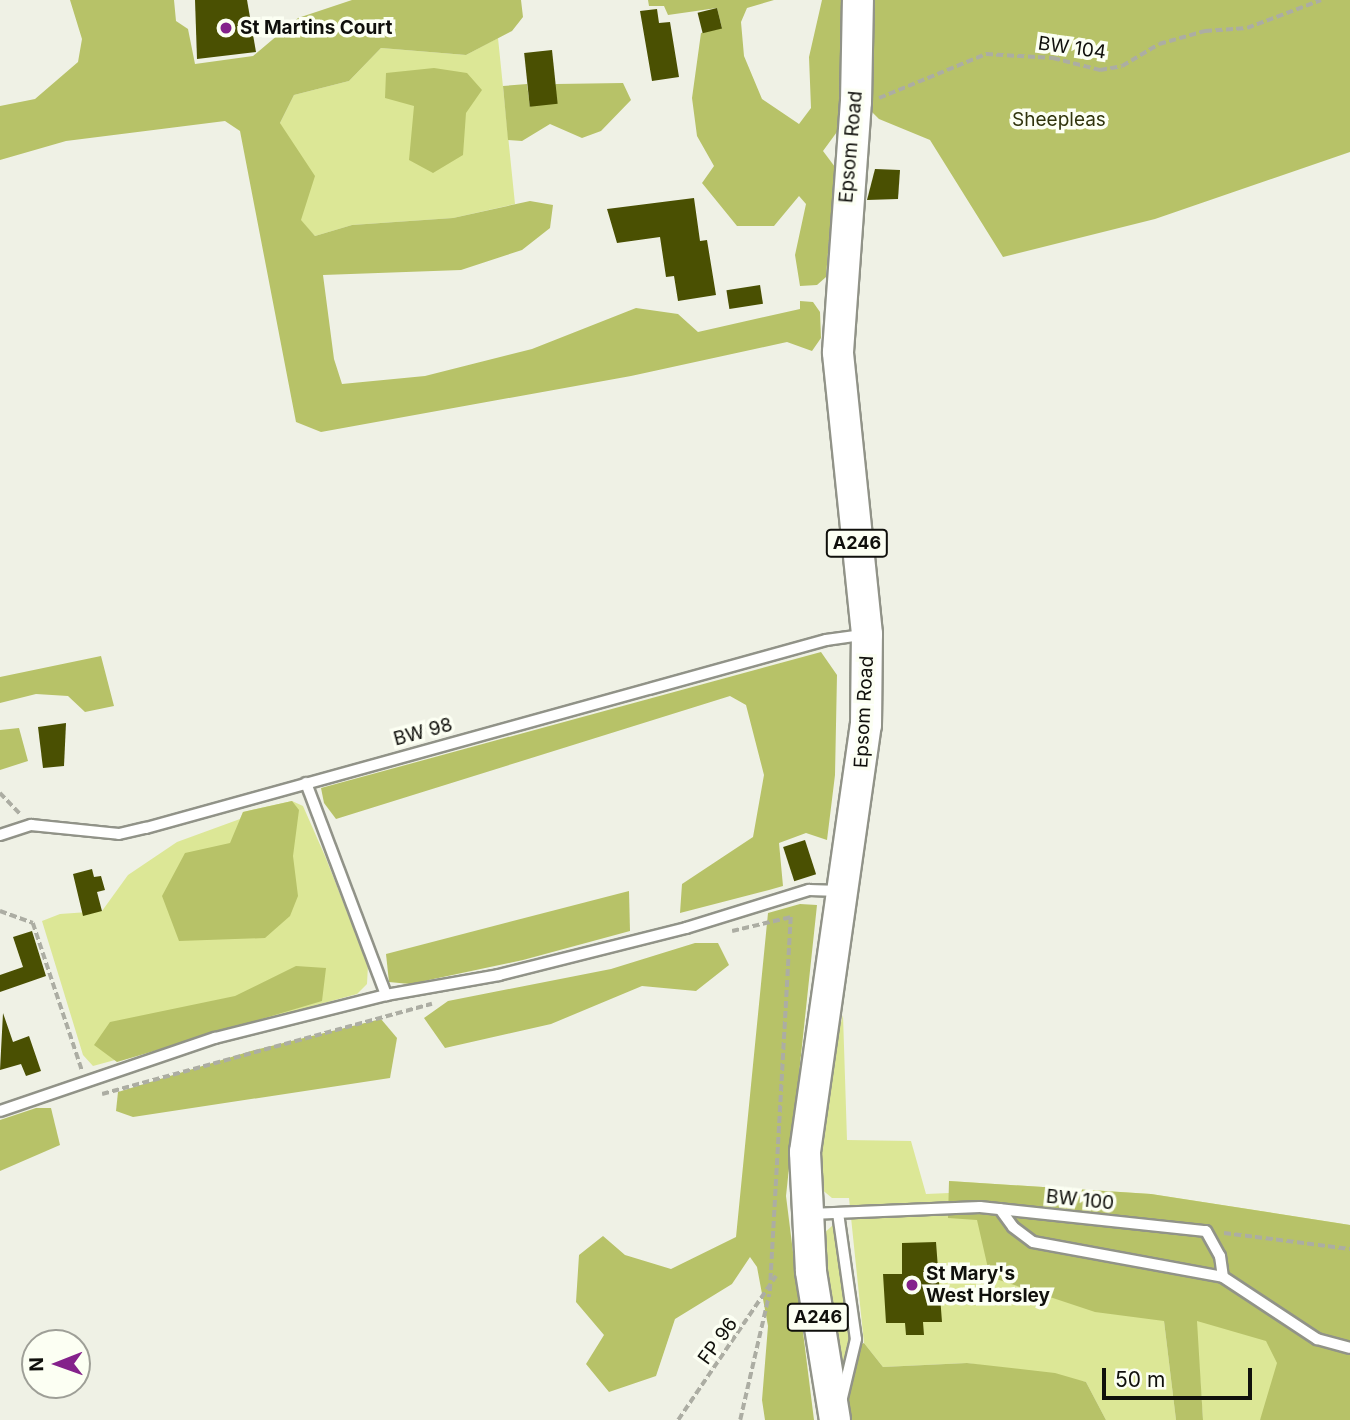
<!DOCTYPE html>
<style>
body{margin:0}
#map{position:relative;width:1350px;height:1420px;overflow:hidden;background:#eff1e5;font-family:Inter,sans-serif}
div>[style]{position:absolute}
.green>*{inset:0;background:#dce796}
.forest>*{inset:0;background:#b7c268}
.building>*{inset:0;background:#4a5002;transform-origin:0 0}
.path>*{height:3.5px;margin-top:-1.75px;transform-origin:0;background:repeating-linear-gradient(90deg,#acada3 0 7px,transparent 0 10.5px)}
.roads{filter:drop-shadow(2px 0 #919388) drop-shadow(-2px 0 #919388) drop-shadow(0 2px #919388) drop-shadow(0 -2px #919388)}
.lane>*{height:10px;margin:-5px;padding:0 5px;transform-origin:5px;border-radius:5px;background:#fff}
.primary>*{height:30px;margin:-15px;padding:0 15px;transform-origin:15px;border-radius:15px;background:#fff}
.dots>*{width:19px;height:19px;translate:-50% -50%;box-sizing:border-box;border:4px solid #fcfff3;border-radius:50%}
span{translate:-50% -50%;white-space:nowrap;text-align:center;line-height:1.15;-webkit-text-stroke:7px #fcfff3;paint-order:stroke}
.shield-label span{padding:2px 5px;background:#fcfff3;border:2px solid;border-radius:5px;-webkit-text-stroke-width:0}
.shield-label{font-size:18px;color:#10100c;font-weight:700}
.poi-label{font-size:19px;color:#10100c;font-weight:700}
.left{translate:0 -50%;text-align:left}
.street-label{font-size:19px;color:#10100c}
.park-label{font-size:19px;color:#30340d}
.north{position:absolute;left:21px;top:1329px;width:70px;height:70px;box-sizing:border-box;background:#fcfff3;border:2px solid #9e9f97;border-radius:50%;rotate:269deg;font-size:19px;font-weight:700;line-height:28px;text-align:center;color:#10100c}
.north::after{content:'';display:block;margin:auto;width:24px;height:32px;background:#84218b;clip-path:polygon(50% 0,100% 100%,50% 72%,0 100%)}
.scale{position:absolute;left:1102px;top:1368px;width:150px;height:32px;box-sizing:border-box;border:4px solid #10100c;border-top:0;padding-left:9px;font-size:21px;line-height:24px;white-space:nowrap;color:#10100c;-webkit-text-stroke:5px #fcfff3;paint-order:stroke}
</style>
<div id="map">
<div class="green">
<div style="clip-path:polygon(498px 38px,515px 204px,453px 218px,352px 225px,315px 236px,300px 220px,280px 123px,294px 95px,349px 81px,381px 48px,466px 55px)"></div>
<div style="clip-path:polygon(292px 801px,303px 806px,325px 856px,368px 965px,367px 984px,357px 994px,93px 1066px,83px 1055px,42px 921px,60px 914px,102px 911px,128px 875px,177px 842px,240px 819px,243px 812px)"></div>
<div style="clip-path:polygon(843px 1015px,847px 1140px,911px 1141px,926px 1194px,949px 1193px,949px 1181px,1151px 1194px,1350px 1225px,1350px 1420px,1267px 1406px,1260px 1420px,1203px 1420px,1196px 1322px,1164px 1321px,1176px 1420px,1106px 1420px,1086px 1382px,967px 1363px,883px 1367px,864px 1343px,849px 1198px,832px 1198px,820px 1188px,820px 1124px,827px 1074px)"></div>
<div style="clip-path:polygon(833px 1225px,852px 1348px,843px 1386px,820px 1248px,822px 1235px)"></div>
</div>
<div class="forest">
<div style="clip-path:polygon(70px 0,174px 0,176px 21px,188px 29px,195px 64px,253px 56px,298px 18px,352px 0,521px 0,523px 17px,512px 31px,466px 55px,381px 48px,349px 81px,294px 95px,280px 123px,315px 176px,301px 220px,315px 236px,352px 225px,453px 218px,530px 201px,553px 205px,550px 228px,522px 250px,461px 270px,323px 275px,334px 359px,342px 384px,425px 376px,532px 349px,636px 308px,678px 314px,698px 332px,800px 309px,800px 301px,813px 302px,820px 312px,821px 338px,812px 351px,787px 342px,631px 376px,321px 432px,296px 422px,240px 131px,225px 121px,66px 141px,0 160px,0 106px,35px 99px,78px 62px,82px 39px)"></div>
<div style="clip-path:polygon(648px 0,774px 0,747px 8px,741px 22px,744px 56px,762px 99px,799px 124px,811px 108px,809px 57px,822px 0,849px 0,842px 125px,823px 151px,835px 167px,826px 277px,817px 285px,800px 286px,795px 255px,806px 204px,799px 196px,774px 226px,737px 226px,702px 183px,714px 166px,697px 136px,692px 98px,701px 33px,722px 28px,717px 8px,668px 15px,664px 6px,649px 6px)"></div>
<div style="clip-path:polygon(870px 0,1350px 0,1350px 152px,1155px 219px,1003px 257px,930px 140px,879px 119px,868px 108px)"></div>
<div style="clip-path:polygon(434px 68px,467px 73px,482px 90px,466px 113px,463px 155px,433px 173px,409px 160px,414px 106px,385px 98px,386px 73px)"></div>
<div style="clip-path:polygon(623px 83px,631px 100px,601px 131px,582px 138px,550px 124px,522px 141px,508px 140px,503px 86px,527px 84px,530px 107px,556px 84px)"></div>
<div style="clip-path:polygon(821px 652px,837px 675px,835px 775px,827px 840px,806px 833px,779px 843px,783px 886px,769px 890px,680px 913px,682px 884px,753px 837px,764px 775px,746px 705px,730px 696px,336px 819px,324px 803px,321px 788px)"></div>
<div style="clip-path:polygon(101px 656px,114px 706px,85px 712px,68px 696px,36px 694px,0 703px,0 677px)"></div>
<div style="clip-path:polygon(19px 728px,28px 761px,0 770px,0 730px)"></div>
<div style="clip-path:polygon(292px 801px,299px 810px,293px 856px,298px 896px,290px 916px,265px 938px,179px 941px,162px 896px,185px 853px,230px 843px,243px 812px)"></div>
<div style="clip-path:polygon(629px 891px,630px 931px,523px 960px,410px 984px,389px 982px,386px 954px)"></div>
<div style="clip-path:polygon(800px 904px,817px 905px,786px 1196px,814px 1420px,765px 1420px,762px 1400px,768px 1326px,757px 1267px,750px 1257px,732px 1284px,675px 1319px,656px 1376px,609px 1392px,586px 1364px,604px 1335px,576px 1302px,579px 1255px,603px 1236px,625px 1255px,671px 1269px,736px 1237px,768px 913px)"></div>
<div style="clip-path:polygon(695px 943px,718px 943px,729px 965px,696px 991px,642px 986px,551px 1024px,445px 1048px,424px 1018px,448px 1001px,611px 969px)"></div>
<div style="clip-path:polygon(296px 966px,326px 968px,322px 1001px,117px 1062px,94px 1045px,110px 1022px,235px 996px)"></div>
<div style="clip-path:polygon(381px 1019px,397px 1038px,390px 1078px,133px 1117px,116px 1111px,118px 1092px,251px 1051px)"></div>
<div style="clip-path:polygon(36px 1108px,51px 1108px,60px 1145px,0 1171px,0 1120px)"></div>
<div style="clip-path:polygon(949px 1181px,1151px 1194px,1350px 1225px,1350px 1420px,1260px 1420px,1277px 1363px,1266px 1341px,1197px 1321px,1203px 1420px,1176px 1420px,1164px 1321px,1095px 1312px,990px 1277px,977px 1220px,948px 1218px)"></div>
<div style="clip-path:polygon(864px 1343px,883px 1367px,967px 1363px,1055px 1373px,1086px 1382px,1106px 1420px,850px 1420px,843px 1386px,852px 1348px)"></div>
</div>
<div class="building">
<div style="clip-path:polygon(195px 0,247px 0,256px 52px,197px 59px)"></div>
<div style="left:717px;top:8px;width:21px;height:20px;rotate:76deg"></div>
<div style="clip-path:polygon(657px 9px,659px 23px,670px 22px,679px 77px,652px 81px,640px 11px)"></div>
<div style="left:552px;top:50px;width:54px;height:28px;rotate:84deg"></div>
<div style="clip-path:polygon(875px 169px,900px 170px,898px 199px,867px 200px)"></div>
<div style="clip-path:polygon(694px 198px,700px 241px,707px 240px,716px 295px,678px 301px,674px 276px,666px 277px,660px 237px,617px 243px,607px 209px)"></div>
<div style="left:760px;top:285px;width:19px;height:34px;rotate:81deg"></div>
<div style="clip-path:polygon(66px 723px,64px 766px,43px 768px,38px 727px)"></div>
<div style="left:805px;top:840px;width:36px;height:23px;rotate:72deg"></div>
<div style="clip-path:polygon(92px 869px,94px 877px,101px 876px,105px 890px,97px 892px,102px 911px,83px 916px,73px 874px)"></div>
<div style="clip-path:polygon(32px 931px,46px 976px,0 992px,0 975px,23px 967px,13px 937px)"></div>
<div style="clip-path:polygon(3px 1013px,13px 1042px,29px 1036px,41px 1071px,26px 1076px,21px 1064px,0 1070px)"></div>
<div style="clip-path:polygon(936px 1242px,942px 1322px,923px 1322px,924px 1335px,906px 1335px,905px 1323px,886px 1323px,883px 1274px,902px 1274px,902px 1243px)"></div>
</div>
<div class="path">
<div style="left:879px;top:98px;width:116px;rotate:-22.4deg"></div>
<div style="left:986px;top:54px;width:67px;rotate:3.4deg"></div>
<div style="left:1053px;top:58px;width:49px;rotate:14.3deg"></div>
<div style="left:1100px;top:70px;width:22px;rotate:-10deg"></div>
<div style="left:1122px;top:66px;width:43px;rotate:-30.7deg"></div>
<div style="left:1159px;top:44px;width:48px;rotate:-15.8deg"></div>
<div style="left:1205px;top:31px;width:42px;rotate:-4.1deg"></div>
<div style="left:1247px;top:28px;width:79px;rotate:-20.7deg"></div>
<div style="left:0;top:793px;width:29px;rotate:46deg"></div>
<div style="left:0;top:911px;width:35px;rotate:20deg"></div>
<div style="left:33px;top:923px;width:155px;rotate:71.6deg"></div>
<div style="left:732px;top:931px;width:61px;rotate:-13.3deg"></div>
<div style="left:791px;top:917px;width:377px;rotate:93.2deg"></div>
<div style="left:102px;top:1094px;width:342px;rotate:-15.3deg"></div>
<div style="left:1224px;top:1233px;width:127px;rotate:7.2deg"></div>
<div style="left:678px;top:1420px;width:174px;rotate:-55.8deg"></div>
<div style="left:740px;top:1420px;width:129px;rotate:-77deg"></div>
</div>
<div class="roads">
<div class="lane">
<div style="left:306px;top:783px;width:227px;rotate:69.3deg"></div>
<div style="left:0;top:835px;width:33px;rotate:-18deg"></div>
<div style="left:31px;top:825px;width:88px;rotate:5.8deg"></div>
<div style="left:119px;top:834px;width:28px;rotate:-13deg"></div>
<div style="left:146px;top:828px;width:706px;rotate:-15.45deg"></div>
<div style="left:826px;top:640px;width:37px;rotate:-8deg"></div>
<div style="left:0;top:1111px;width:227px;rotate:-18.8deg"></div>
<div style="left:215px;top:1038px;width:176px;rotate:-14.1deg"></div>
<div style="left:386px;top:995px;width:115px;rotate:-10deg"></div>
<div style="left:499px;top:975px;width:193px;rotate:-14.1deg"></div>
<div style="left:686px;top:928px;width:129px;rotate:-17.2deg"></div>
<div style="left:809px;top:890px;width:31px;rotate:2deg"></div>
<div style="left:1000px;top:1209px;width:22px;rotate:54deg"></div>
<div style="left:1013px;top:1227px;width:25px;rotate:37deg"></div>
<div style="left:1033px;top:1242px;width:193px;rotate:10.4deg"></div>
<div style="left:838px;top:1213px;width:127px;rotate:81.9deg"></div>
<div style="left:856px;top:1339px;width:65px;rotate:103.4deg"></div>
<div style="left:810px;top:1214px;width:170px;rotate:-2.4deg"></div>
<div style="left:980px;top:1207px;width:227px;rotate:6.1deg"></div>
<div style="left:1206px;top:1231px;width:29px;rotate:61deg"></div>
<div style="left:1220px;top:1256px;width:21px;rotate:82deg"></div>
<div style="left:1223px;top:1277px;width:113px;rotate:33.4deg"></div>
<div style="left:1317px;top:1339px;width:34px;rotate:15deg"></div>
</div>
<div class="primary">
<div style="left:835px;top:1420px;width:151px;rotate:-99.2deg"></div>
<div style="left:811px;top:1271px;width:119px;rotate:-92.9deg"></div>
<div style="left:805px;top:1152px;width:431px;rotate:-81.9deg"></div>
<div style="left:866px;top:725px;width:91px;rotate:-89.4deg"></div>
<div style="left:867px;top:634px;width:283px;rotate:-95.9deg"></div>
<div style="left:838px;top:352px;width:251px;rotate:-85.9deg"></div>
<div style="left:856px;top:102px;width:102px;rotate:-88.9deg"></div>
</div>
</div>
<div class="dots">
<div style="left:226px;top:28px;background:#84218b"></div>
<div style="left:912px;top:1285px;background:#84218b"></div>
</div>
<div class="shield-label">
<span style="left:857px;top:543px">A246</span>
<span style="left:818px;top:1317px">A246</span>
</div>
<div class="poi-label">
<span class="left" style="left:240px;top:28px">St Martins Court</span>
<span class="left" style="left:926px;top:1285px">St Mary's<br>West Horsley</span>
</div>
<div class="street-label">
<span style="left:1072px;top:48px;rotate:8deg">BW 104</span>
<span style="left:851px;top:147px;rotate:-85deg">Epsom Road</span>
<span style="left:864px;top:712px;rotate:-87deg">Epsom Road</span>
<span style="left:423px;top:732px;rotate:-15deg">BW 98</span>
<span style="left:1080px;top:1200px;rotate:6deg">BW 100</span>
<span style="left:718px;top:1341px;rotate:-54deg">FP 96</span>
</div>
<div class="park-label">
<span style="left:1059px;top:120px">Sheepleas</span>
</div>
<div class="north">N</div>
<div class="scale">50 m</div>
</div>
